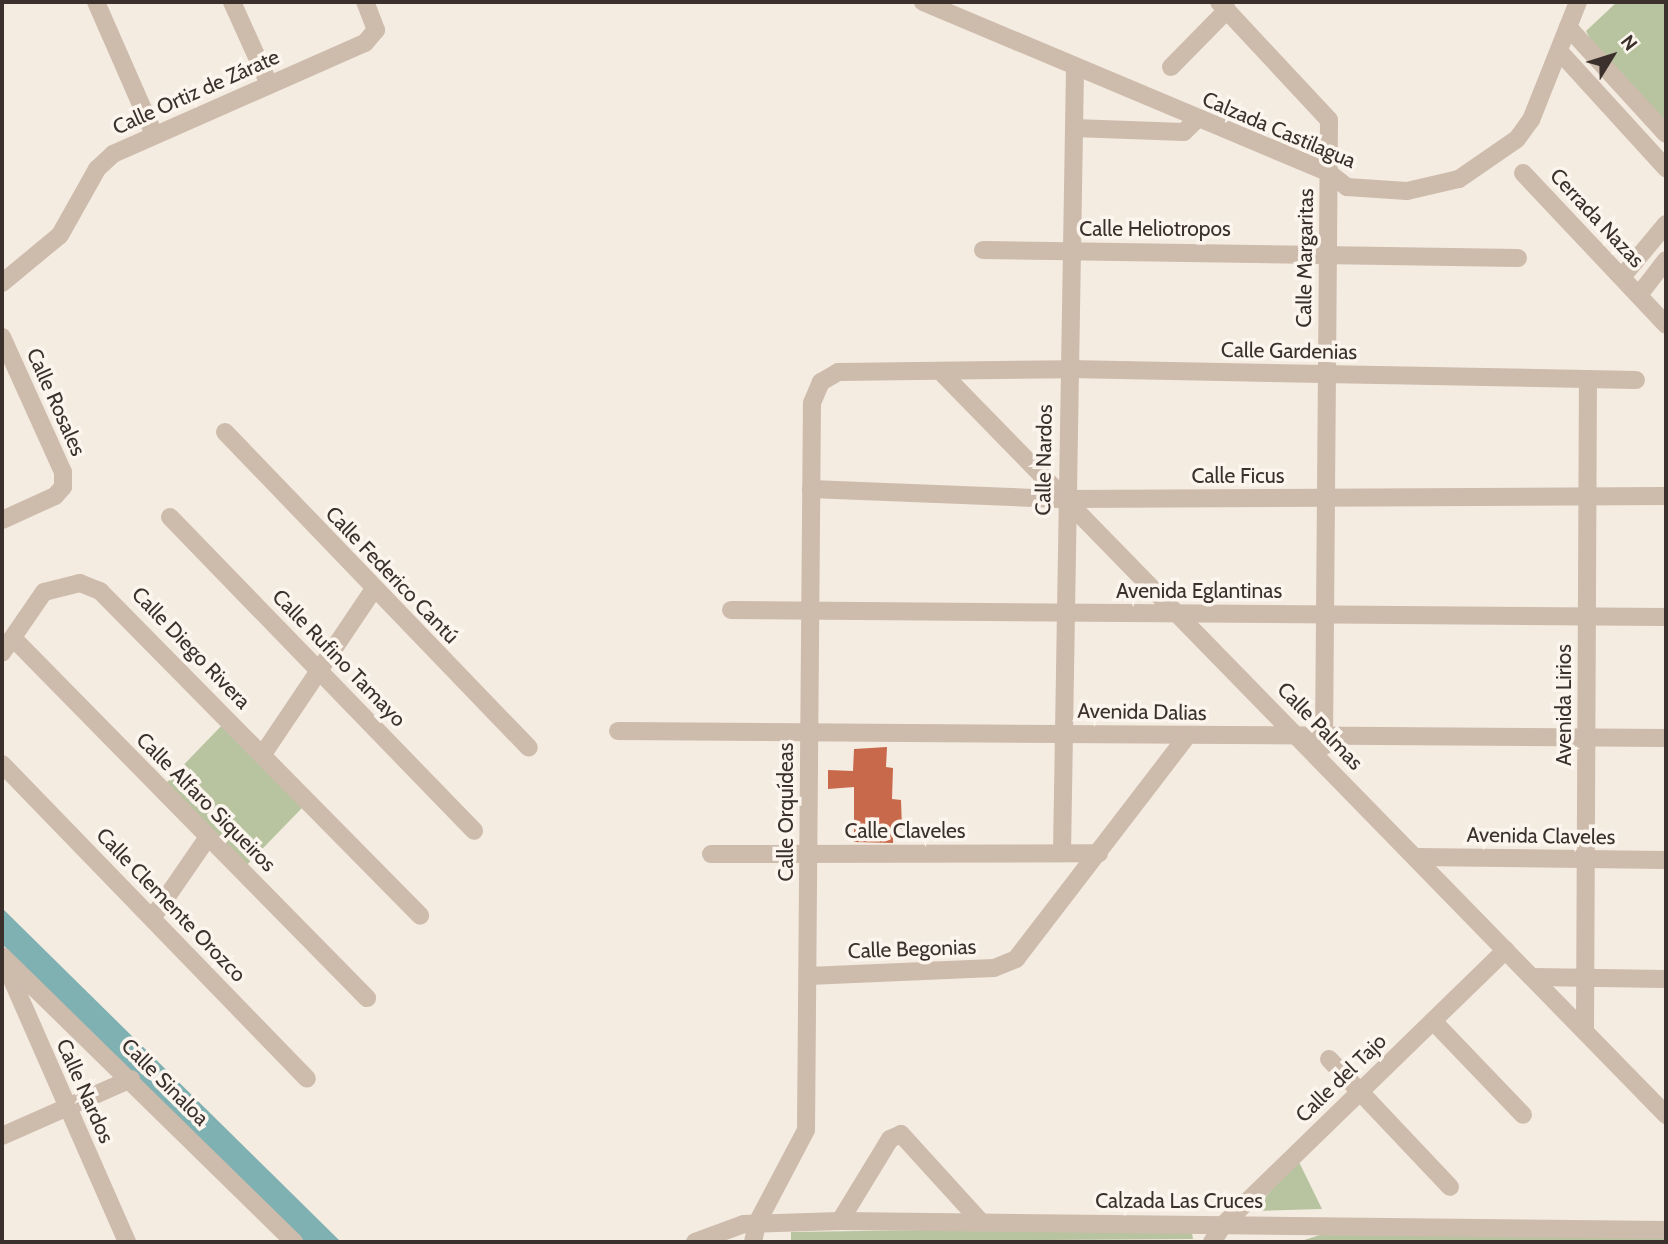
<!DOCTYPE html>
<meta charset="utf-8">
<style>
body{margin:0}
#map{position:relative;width:1668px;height:1244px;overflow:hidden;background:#f4ebe1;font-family:Cabin,sans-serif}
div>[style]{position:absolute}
.green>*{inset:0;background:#b8c4a0;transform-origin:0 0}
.water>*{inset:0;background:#7fb0b2}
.building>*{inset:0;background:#c8694b}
.minor>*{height:18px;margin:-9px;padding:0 9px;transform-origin:9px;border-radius:9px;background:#cdbbac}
.tertiary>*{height:18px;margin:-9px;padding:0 9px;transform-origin:9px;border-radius:9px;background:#cdbbac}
span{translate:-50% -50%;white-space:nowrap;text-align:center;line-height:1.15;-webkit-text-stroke:7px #fbf5ee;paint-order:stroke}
.street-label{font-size:21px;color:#3b302b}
.frame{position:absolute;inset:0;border:4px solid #3b302b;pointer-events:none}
.north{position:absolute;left:1577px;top:21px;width:70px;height:70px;-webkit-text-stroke:5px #fbf5ee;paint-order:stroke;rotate:52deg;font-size:19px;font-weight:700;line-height:28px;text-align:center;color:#3b302b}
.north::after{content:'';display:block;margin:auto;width:24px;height:32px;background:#3b302b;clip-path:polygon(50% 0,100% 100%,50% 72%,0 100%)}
</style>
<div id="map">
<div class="green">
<div style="clip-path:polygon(1617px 2px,1666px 2px,1666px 127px,1600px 57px,1586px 31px)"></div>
<div style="left:226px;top:721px;width:115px;height:91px;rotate:44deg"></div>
<div style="clip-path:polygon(1298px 1160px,1322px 1209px,1253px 1211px)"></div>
<div style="clip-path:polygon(933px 1230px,1192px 1233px,1193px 1239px,791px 1242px,791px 1232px)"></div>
<div style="clip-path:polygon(1320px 1235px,1666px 1237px,1666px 1242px,1298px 1242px)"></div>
</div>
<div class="water">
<div style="clip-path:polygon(2px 908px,3px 909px,341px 1242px,305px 1242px,2px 944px)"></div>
</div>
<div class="building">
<div style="clip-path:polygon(887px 747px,886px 767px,893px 768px,892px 799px,901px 800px,902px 829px,893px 829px,893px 843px,854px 842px,854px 787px,828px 789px,828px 770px,853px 771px,854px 749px)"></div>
</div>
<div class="minor">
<div style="left:96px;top:2px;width:142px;rotate:66.3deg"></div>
<div style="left:232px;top:2px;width:90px;rotate:65.7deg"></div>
<div style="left:923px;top:2px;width:441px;rotate:22.8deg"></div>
<div style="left:1329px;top:173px;width:23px;rotate:38deg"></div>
<div style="left:1347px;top:187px;width:60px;rotate:3.8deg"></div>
<div style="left:1407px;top:191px;width:53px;rotate:-13deg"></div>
<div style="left:1459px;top:179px;width:70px;rotate:-34.6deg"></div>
<div style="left:1517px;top:139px;width:24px;rotate:-54deg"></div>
<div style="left:1531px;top:120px;width:127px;rotate:-68.3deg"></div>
<div style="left:1219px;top:2px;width:161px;rotate:47deg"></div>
<div style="left:1329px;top:120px;width:626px;rotate:90.46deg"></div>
<div style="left:1568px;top:27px;width:145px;rotate:47.5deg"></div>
<div style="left:1559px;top:51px;width:159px;rotate:47.6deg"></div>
<div style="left:1171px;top:67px;width:80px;rotate:-45.5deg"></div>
<div style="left:1074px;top:128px;width:110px;rotate:2.1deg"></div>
<div style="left:1184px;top:132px;width:18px;rotate:-45deg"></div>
<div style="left:1523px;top:173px;width:209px;rotate:46.7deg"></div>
<div style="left:983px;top:250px;width:535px;rotate:0.86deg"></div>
<div style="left:1622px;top:277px;width:69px;rotate:-50.3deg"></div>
<div style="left:2px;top:283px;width:75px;rotate:-39.6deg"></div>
<div style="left:60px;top:235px;width:76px;rotate:-60.7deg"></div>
<div style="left:97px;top:169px;width:22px;rotate:-43deg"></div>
<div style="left:113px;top:154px;width:275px;rotate:-23.8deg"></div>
<div style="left:365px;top:43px;width:17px;rotate:-50deg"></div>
<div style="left:376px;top:30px;width:30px;rotate:-111deg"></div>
<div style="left:1639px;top:295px;width:44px;rotate:-52.4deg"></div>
<div style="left:2px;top:337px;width:148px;rotate:65.7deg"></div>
<div style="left:63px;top:472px;width:15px;rotate:90deg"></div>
<div style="left:63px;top:487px;width:12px;rotate:132deg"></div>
<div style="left:55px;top:496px;width:58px;rotate:155.6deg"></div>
<div style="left:940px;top:371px;width:1040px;rotate:45.7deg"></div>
<div style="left:225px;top:432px;width:438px;rotate:46.1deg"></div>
<div style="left:811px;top:489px;width:254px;rotate:2.3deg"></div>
<div style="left:1065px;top:499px;width:601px;rotate:-0.29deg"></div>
<div style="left:170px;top:517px;width:437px;rotate:45.9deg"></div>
<div style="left:731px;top:610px;width:935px;rotate:0.43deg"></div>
<div style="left:13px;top:638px;width:505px;rotate:45.48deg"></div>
<div style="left:2px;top:653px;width:74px;rotate:-55.5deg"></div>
<div style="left:44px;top:592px;width:37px;rotate:-14deg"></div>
<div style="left:80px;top:583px;width:22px;rotate:22deg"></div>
<div style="left:100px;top:591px;width:456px;rotate:45.4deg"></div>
<div style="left:618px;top:731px;width:1048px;rotate:0.38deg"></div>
<div style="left:263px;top:754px;width:197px;rotate:-56.1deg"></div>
<div style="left:2px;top:764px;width:438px;rotate:45.9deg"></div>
<div style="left:1062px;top:853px;width:785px;rotate:-89.05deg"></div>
<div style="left:711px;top:854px;width:388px;rotate:-0.1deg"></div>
<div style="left:1416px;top:857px;width:250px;rotate:0.7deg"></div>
<div style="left:153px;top:917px;width:97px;rotate:-55.5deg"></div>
<div style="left:2px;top:957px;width:311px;rotate:66.3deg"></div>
<div style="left:808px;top:976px;width:186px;rotate:-2.5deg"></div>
<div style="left:994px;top:968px;width:24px;rotate:-22deg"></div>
<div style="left:1016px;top:959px;width:282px;rotate:-52.5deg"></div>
<div style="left:1532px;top:977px;width:134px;rotate:0.9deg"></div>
<div style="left:1433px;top:1021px;width:130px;rotate:46.2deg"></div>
<div style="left:1585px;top:1031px;width:652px;rotate:-89.74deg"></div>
<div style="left:1329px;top:1059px;width:176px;rotate:46.6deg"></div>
<div style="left:2px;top:1136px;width:141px;rotate:-23.8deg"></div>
<div style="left:840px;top:1221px;width:96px;rotate:-58.6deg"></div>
<div style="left:890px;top:1139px;width:12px;rotate:-24deg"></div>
<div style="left:901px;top:1134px;width:119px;rotate:47.7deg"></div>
<div style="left:753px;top:1242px;width:19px;rotate:-78deg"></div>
<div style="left:757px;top:1223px;width:105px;rotate:-62.2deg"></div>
<div style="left:806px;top:1130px;width:727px;rotate:-89.53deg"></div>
<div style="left:812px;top:403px;width:23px;rotate:-67deg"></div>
<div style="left:821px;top:382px;width:20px;rotate:-30deg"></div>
<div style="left:838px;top:372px;width:231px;rotate:-0.7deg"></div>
<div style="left:1069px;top:369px;width:567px;rotate:1.11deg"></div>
<div style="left:1212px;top:1242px;width:22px;rotate:-56deg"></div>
<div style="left:1224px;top:1224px;width:393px;rotate:-44.2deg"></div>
</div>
<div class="tertiary">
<div style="left:2px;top:956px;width:409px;rotate:44.4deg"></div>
<div style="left:695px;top:1242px;width:52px;rotate:-20.2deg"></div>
<div style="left:744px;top:1224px;width:96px;rotate:-1.8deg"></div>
<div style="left:840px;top:1221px;width:826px;rotate:0.62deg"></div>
</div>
<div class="street-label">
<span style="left:196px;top:92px;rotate:-24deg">Calle Ortiz de Zárate</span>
<span style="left:1279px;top:130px;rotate:23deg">Calzada Castilagua</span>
<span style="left:1597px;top:218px;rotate:47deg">Cerrada Nazas</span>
<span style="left:1155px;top:229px">Calle Heliotropos</span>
<span style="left:1305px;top:258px;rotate:-89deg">Calle Margaritas</span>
<span style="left:1289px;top:351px;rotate:1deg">Calle Gardenias</span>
<span style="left:56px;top:402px;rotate:66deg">Calle Rosales</span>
<span style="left:1044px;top:460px;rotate:-89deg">Calle Nardos</span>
<span style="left:1238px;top:476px">Calle Ficus</span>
<span style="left:392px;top:575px;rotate:46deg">Calle Federico Cantú</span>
<span style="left:1199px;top:591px">Avenida Eglantinas</span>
<span style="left:191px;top:648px;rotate:46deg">Calle Diego Rivera</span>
<span style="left:339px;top:658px;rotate:46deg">Calle Rufino Tamayo</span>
<span style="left:1564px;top:705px;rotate:-90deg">Avenida Lirios</span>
<span style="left:1142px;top:712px;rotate:1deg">Avenida Dalias</span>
<span style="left:1320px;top:726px;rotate:46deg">Calle Palmas</span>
<span style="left:206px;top:802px;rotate:45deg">Calle Alfaro Siqueiros</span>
<span style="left:786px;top:812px;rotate:-90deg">Calle Orquídeas</span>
<span style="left:905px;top:831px">Calle Claveles</span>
<span style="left:1541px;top:836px;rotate:1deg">Avenida Claveles</span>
<span style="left:171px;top:905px;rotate:46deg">Calle Clemente Orozco</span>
<span style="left:912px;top:949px;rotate:-2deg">Calle Begonias</span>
<span style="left:1341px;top:1078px;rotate:-44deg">Calle del Tajo</span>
<span style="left:165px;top:1082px;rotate:45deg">Calle Sinaloa</span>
<span style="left:85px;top:1091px;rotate:66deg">Calle Nardos</span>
<span style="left:1179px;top:1201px">Calzada Las Cruces</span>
</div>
<div class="frame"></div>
<div class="north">N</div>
</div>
